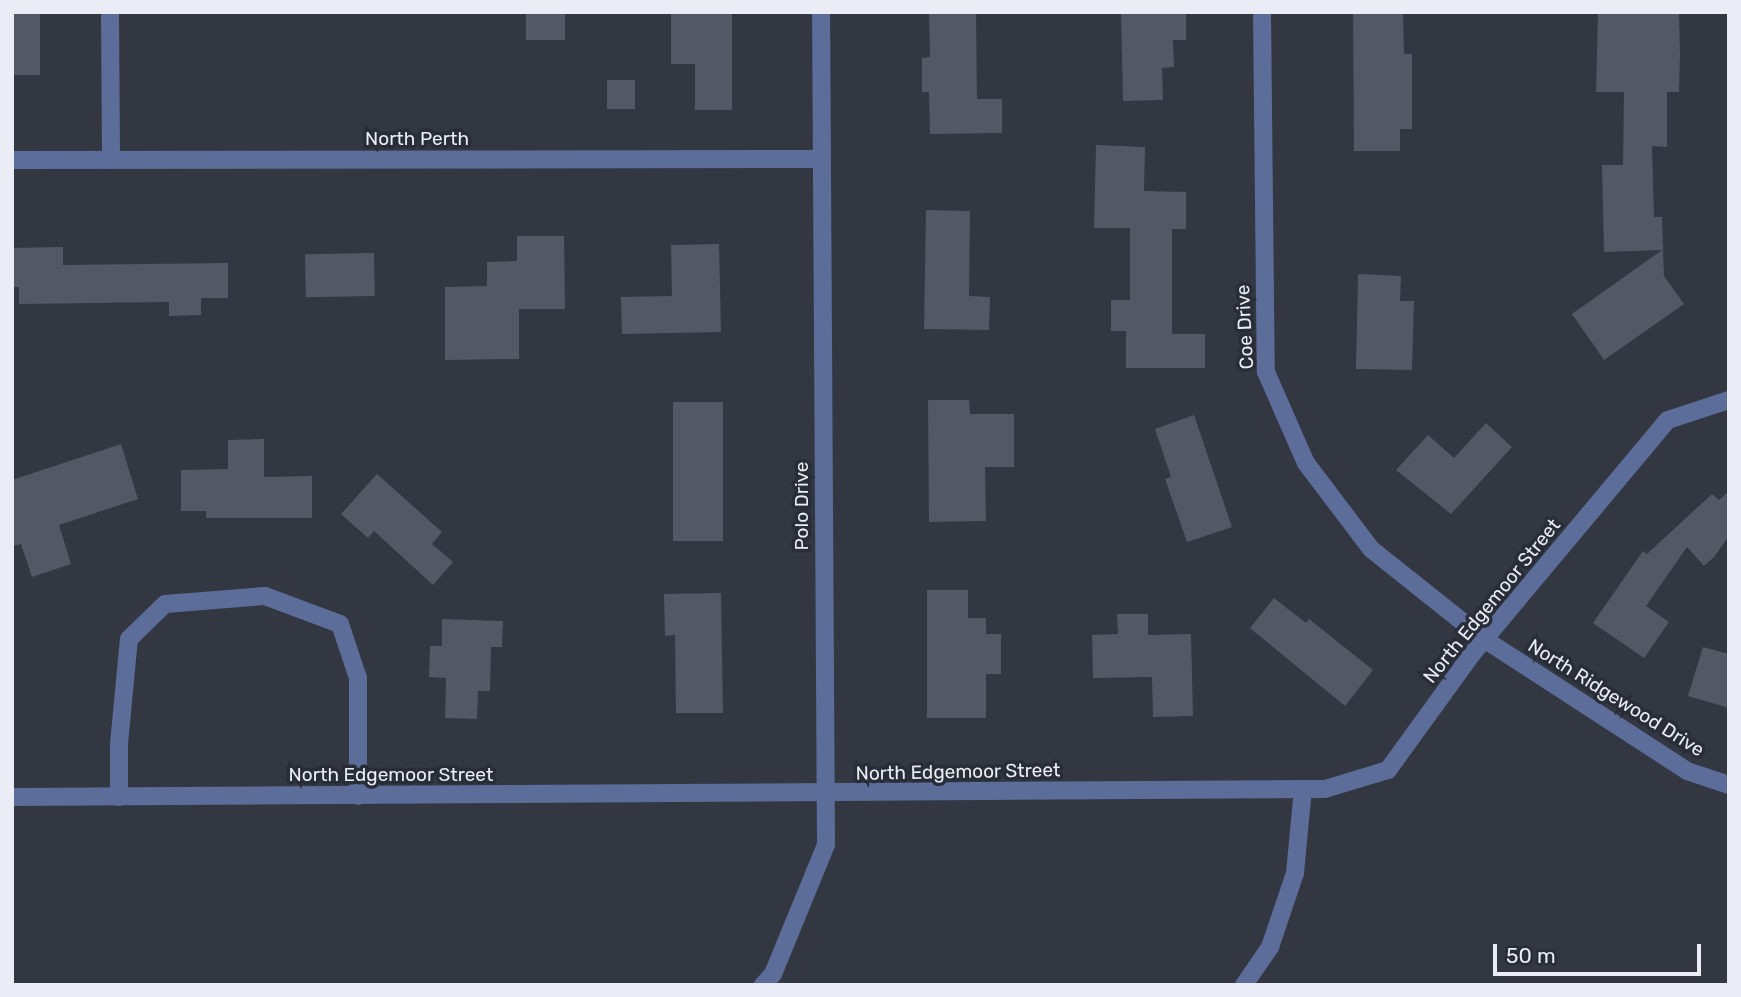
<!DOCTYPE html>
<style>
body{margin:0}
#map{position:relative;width:1741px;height:997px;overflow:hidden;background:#323742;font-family:Rubik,sans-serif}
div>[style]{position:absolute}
.building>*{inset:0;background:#535864;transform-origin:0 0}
.minor>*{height:18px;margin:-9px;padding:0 9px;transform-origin:9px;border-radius:9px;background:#5c6d9a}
span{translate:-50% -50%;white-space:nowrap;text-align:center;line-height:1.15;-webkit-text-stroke:7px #282d38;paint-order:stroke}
.street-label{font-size:19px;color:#eaedf5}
.frame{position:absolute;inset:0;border:14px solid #eaedf5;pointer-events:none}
.scale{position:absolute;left:1493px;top:944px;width:208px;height:32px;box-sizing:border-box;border:4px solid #eaedf5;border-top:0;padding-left:9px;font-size:21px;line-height:24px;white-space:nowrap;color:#eaedf5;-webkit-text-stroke:5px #282d38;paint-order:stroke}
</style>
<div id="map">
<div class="building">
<div style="left:12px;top:12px;width:28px;height:63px"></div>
<div style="left:526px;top:12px;width:39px;height:28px"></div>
<div style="clip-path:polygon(671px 12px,732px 12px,732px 110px,695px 110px,695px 64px,671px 64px)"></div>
<div style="clip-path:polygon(929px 12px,976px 12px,977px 99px,1002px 99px,1002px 133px,930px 134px,929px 92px,922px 92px,922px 58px,930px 57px)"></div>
<div style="clip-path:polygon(1186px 12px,1186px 40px,1173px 40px,1174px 67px,1162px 68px,1163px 100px,1123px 101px,1121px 14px)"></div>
<div style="clip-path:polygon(1353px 12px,1403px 12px,1404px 54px,1412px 54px,1412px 129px,1400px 129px,1400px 151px,1354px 151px)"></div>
<div style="clip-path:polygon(1598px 12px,1679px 12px,1680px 55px,1679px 92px,1667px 92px,1667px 147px,1652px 146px,1654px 217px,1662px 217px,1664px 276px,1684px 304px,1604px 360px,1572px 314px,1662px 250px,1604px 252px,1602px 165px,1623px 165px,1624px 92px,1596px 92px)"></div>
<div style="left:635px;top:80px;width:29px;height:28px;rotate:90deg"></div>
<div style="clip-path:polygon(1096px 145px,1145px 147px,1144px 191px,1186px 192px,1186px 229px,1172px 229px,1172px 334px,1205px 334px,1205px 368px,1126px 368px,1126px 331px,1111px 331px,1111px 300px,1130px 300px,1130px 228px,1094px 228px)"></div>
<div style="clip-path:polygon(926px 210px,970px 211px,969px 296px,990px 297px,989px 330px,924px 329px)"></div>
<div style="clip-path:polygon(517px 236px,564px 236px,565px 309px,519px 309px,519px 359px,445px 360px,445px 287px,487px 286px,487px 262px,517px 261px)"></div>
<div style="clip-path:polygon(719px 244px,721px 332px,622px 334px,621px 297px,672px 296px,671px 245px)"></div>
<div style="clip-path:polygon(63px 247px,63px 265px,228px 263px,228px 298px,201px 298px,201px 315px,169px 316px,169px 302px,19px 304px,19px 287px,12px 287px,12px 248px)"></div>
<div style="left:374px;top:253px;width:43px;height:69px;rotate:89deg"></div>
<div style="clip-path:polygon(1358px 274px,1401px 276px,1400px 301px,1414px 301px,1412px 370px,1356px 369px)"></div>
<div style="clip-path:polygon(928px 400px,969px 400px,970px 414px,1014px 414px,1014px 467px,985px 467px,986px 521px,929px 522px)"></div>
<div style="left:673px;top:402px;width:50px;height:139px"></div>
<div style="clip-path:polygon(1194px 415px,1232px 527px,1187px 542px,1165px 479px,1171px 477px,1155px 429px)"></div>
<div style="clip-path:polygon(1486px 423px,1512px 447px,1451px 514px,1396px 470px,1428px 435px,1454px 458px)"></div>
<div style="clip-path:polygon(264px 439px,264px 477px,312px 476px,312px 518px,206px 518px,206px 511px,181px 511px,181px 470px,228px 469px,228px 440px)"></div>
<div style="clip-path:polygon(121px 444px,138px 499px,59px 525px,71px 564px,32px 577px,21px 544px,12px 546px,12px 480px)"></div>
<div style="clip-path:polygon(377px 474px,442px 532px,432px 544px,453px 562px,433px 585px,374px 531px,368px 538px,341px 514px)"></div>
<div style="clip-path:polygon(1729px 491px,1729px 536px,1714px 557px,1704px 566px,1687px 547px,1646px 606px,1669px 622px,1644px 658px,1593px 623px,1643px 551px,1647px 554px,1712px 494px,1719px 500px)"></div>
<div style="clip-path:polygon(927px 590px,968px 590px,968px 618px,986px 618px,986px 634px,1001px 634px,1001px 674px,986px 674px,986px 718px,927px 718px)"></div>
<div style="clip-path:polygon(721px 593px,723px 713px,676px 713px,675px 635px,665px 636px,664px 594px)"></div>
<div style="clip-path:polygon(1274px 598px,1306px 623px,1309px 619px,1373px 670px,1345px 706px,1250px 628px)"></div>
<div style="clip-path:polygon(1117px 614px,1148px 614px,1148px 635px,1191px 634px,1193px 716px,1153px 717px,1152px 677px,1093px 678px,1092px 635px,1118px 634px)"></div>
<div style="clip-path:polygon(442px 619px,503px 621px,502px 647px,491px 647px,490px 691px,478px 691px,477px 719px,445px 718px,446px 678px,429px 677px,430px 646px,442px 646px)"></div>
<div style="clip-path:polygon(1703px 647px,1729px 654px,1729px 708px,1688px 696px)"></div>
</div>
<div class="minor">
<div style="left:110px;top:12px;width:148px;rotate:89.6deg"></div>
<div style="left:1262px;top:12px;width:360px;rotate:89.4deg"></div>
<div style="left:1266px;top:372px;width:99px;rotate:66.3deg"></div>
<div style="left:1306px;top:463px;width:108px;rotate:52.9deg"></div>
<div style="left:1371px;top:549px;width:144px;rotate:38.5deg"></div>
<div style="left:1484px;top:639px;width:242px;rotate:33deg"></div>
<div style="left:1687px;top:771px;width:44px;rotate:18.4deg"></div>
<div style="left:12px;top:160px;width:809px;rotate:-0.07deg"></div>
<div style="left:12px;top:797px;width:1313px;rotate:-0.35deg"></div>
<div style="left:1325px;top:789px;width:66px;rotate:-16.8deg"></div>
<div style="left:1388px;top:770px;width:143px;rotate:-54.1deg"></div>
<div style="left:1472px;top:654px;width:305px;rotate:-50.1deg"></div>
<div style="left:1668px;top:420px;width:64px;rotate:-18.2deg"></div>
<div style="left:119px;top:797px;width:53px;rotate:-90deg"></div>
<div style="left:119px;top:744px;width:105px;rotate:-84.6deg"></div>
<div style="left:129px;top:639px;width:50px;rotate:-44.2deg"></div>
<div style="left:165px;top:604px;width:100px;rotate:-4.6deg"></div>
<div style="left:265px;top:596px;width:80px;rotate:20.5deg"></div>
<div style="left:340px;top:624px;width:57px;rotate:71.6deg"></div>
<div style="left:358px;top:678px;width:118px;rotate:90deg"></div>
<div style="left:763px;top:985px;width:15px;rotate:-48deg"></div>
<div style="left:773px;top:974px;width:139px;rotate:-67.7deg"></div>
<div style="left:826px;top:845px;width:833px;rotate:-90.34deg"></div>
<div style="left:1244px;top:985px;width:46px;rotate:-55.6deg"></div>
<div style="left:1270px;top:947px;width:78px;rotate:-71.3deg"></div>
<div style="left:1295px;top:873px;width:84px;rotate:-84.6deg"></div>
</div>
<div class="street-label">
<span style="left:417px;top:139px">North Perth</span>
<span style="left:1245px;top:327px;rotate:-93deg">Coe Drive</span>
<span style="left:802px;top:506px;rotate:-90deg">Polo Drive</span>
<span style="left:1492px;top:601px;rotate:-51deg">North Edgemoor Street</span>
<span style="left:1616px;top:698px;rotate:32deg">North Ridgewood Drive</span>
<span style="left:958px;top:772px;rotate:-1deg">North Edgemoor Street</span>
<span style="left:391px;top:775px">North Edgemoor Street</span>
</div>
<div class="frame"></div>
<div class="scale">50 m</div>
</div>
